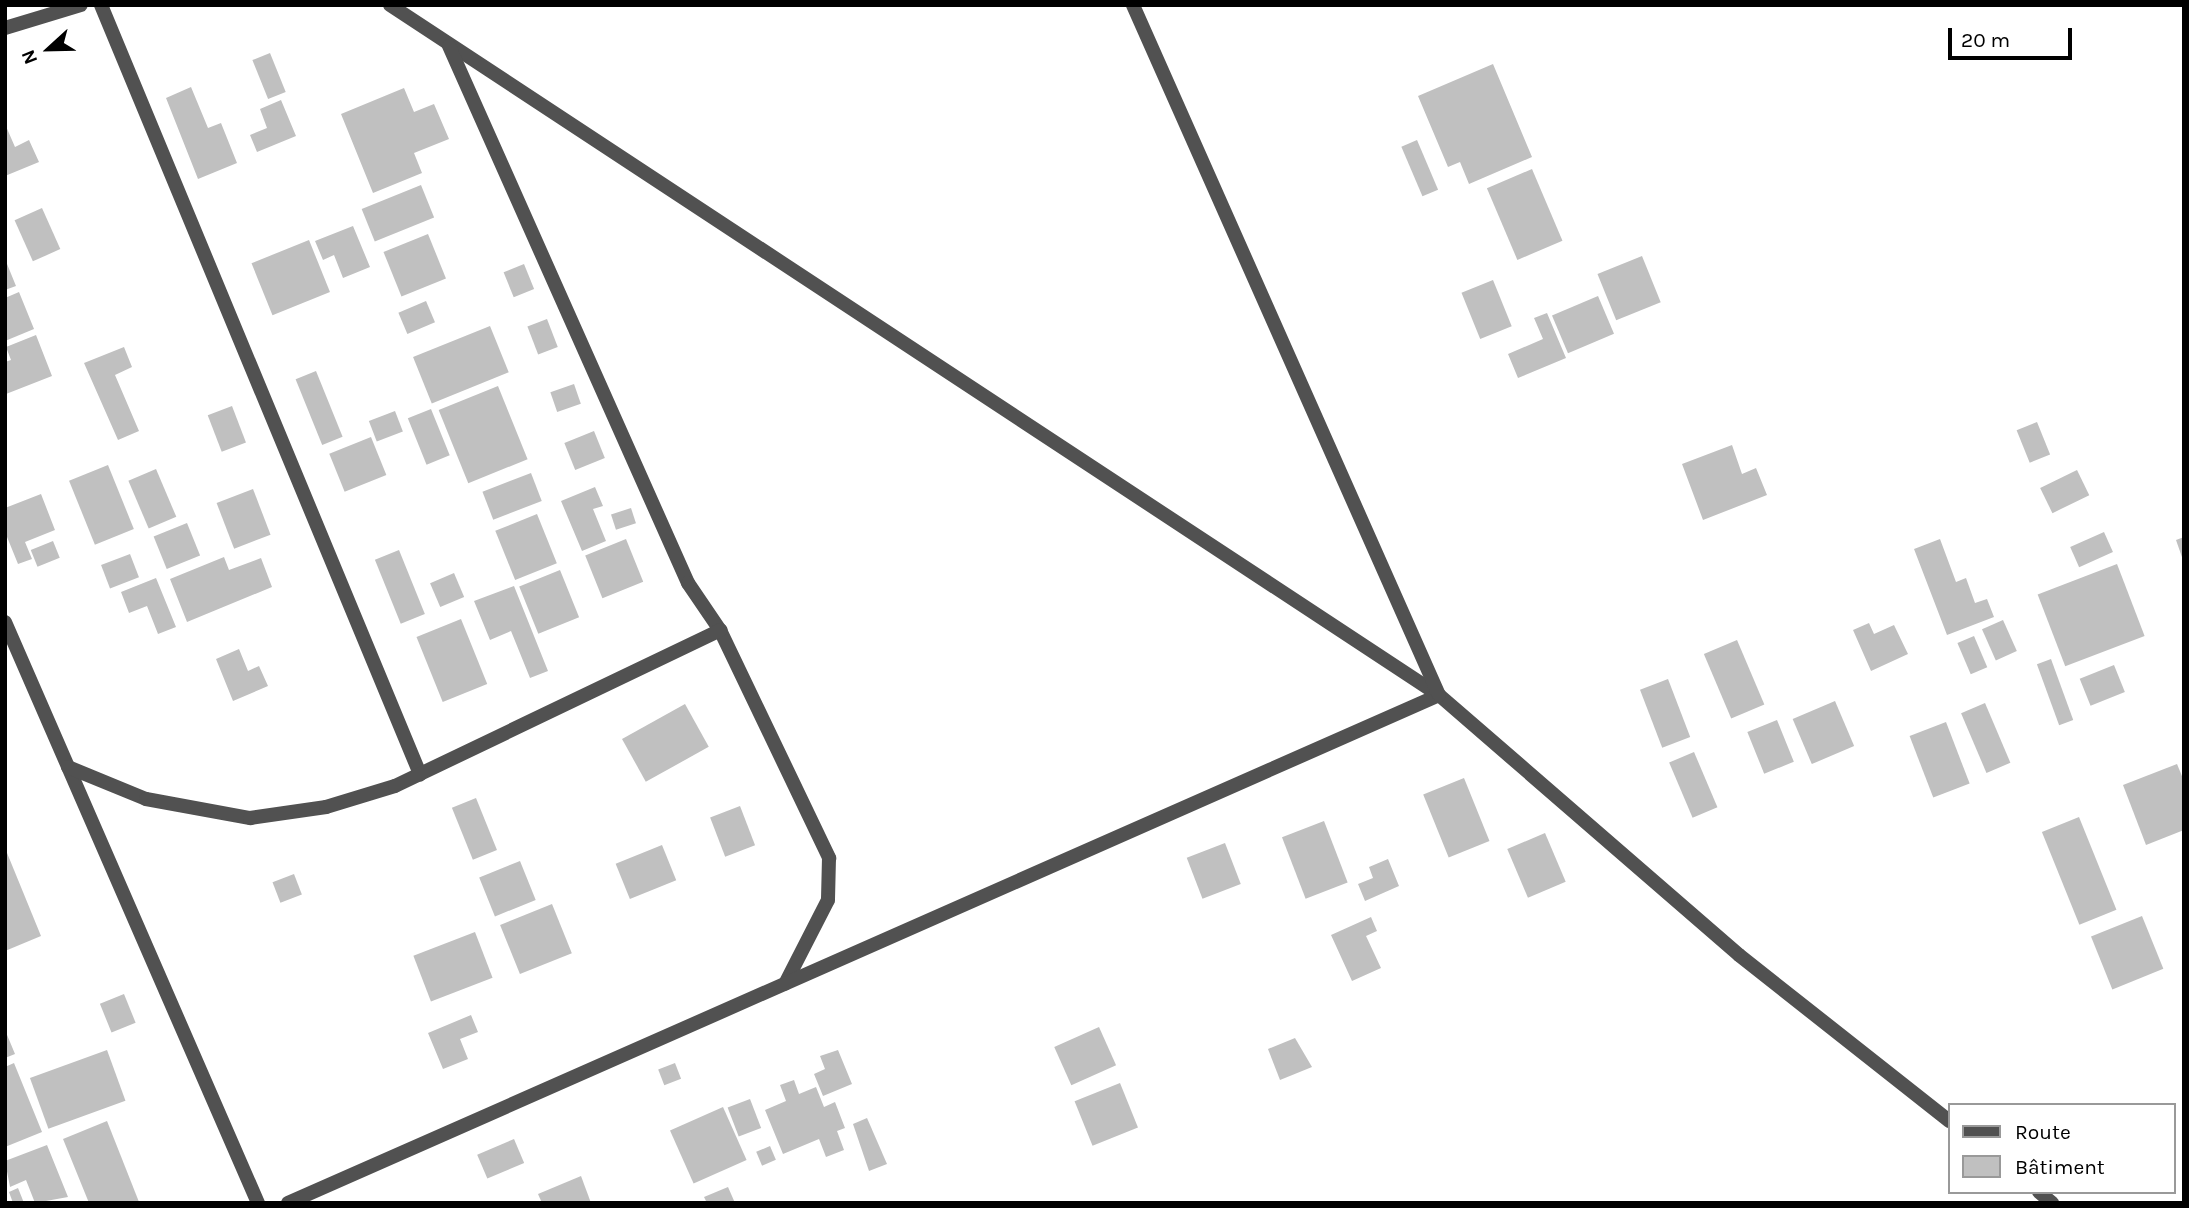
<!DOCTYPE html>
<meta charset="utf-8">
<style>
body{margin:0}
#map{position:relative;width:2189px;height:1208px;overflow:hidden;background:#fff;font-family:Karla,sans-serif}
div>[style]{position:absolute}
.building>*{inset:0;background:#c0c0c0;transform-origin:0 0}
.minor>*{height:14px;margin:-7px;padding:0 7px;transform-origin:7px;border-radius:7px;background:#515151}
span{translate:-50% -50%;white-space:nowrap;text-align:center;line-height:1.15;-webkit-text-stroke:5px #fff;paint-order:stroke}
.frame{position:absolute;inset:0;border:7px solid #000;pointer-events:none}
.legend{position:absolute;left:1948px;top:1103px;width:228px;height:91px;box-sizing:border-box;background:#fff;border:2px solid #999;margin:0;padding:9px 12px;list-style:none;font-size:21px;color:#000}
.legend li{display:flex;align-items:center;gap:14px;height:35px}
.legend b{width:35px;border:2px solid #999}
.north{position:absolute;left:14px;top:14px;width:70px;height:70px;-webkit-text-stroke:5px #fff;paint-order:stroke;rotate:248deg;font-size:19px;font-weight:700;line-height:28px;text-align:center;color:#000}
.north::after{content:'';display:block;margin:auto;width:24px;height:32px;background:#000;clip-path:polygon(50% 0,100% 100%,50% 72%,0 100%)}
.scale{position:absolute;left:1948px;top:28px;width:124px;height:32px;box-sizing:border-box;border:4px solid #000;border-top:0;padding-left:9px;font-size:21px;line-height:24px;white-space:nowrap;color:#000;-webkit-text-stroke:5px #fff;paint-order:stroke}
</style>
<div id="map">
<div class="building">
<div style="left:270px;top:53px;width:42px;height:19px;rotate:68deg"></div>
<div style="clip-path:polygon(1493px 64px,1532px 157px,1469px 184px,1460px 162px,1448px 167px,1418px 96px)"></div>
<div style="clip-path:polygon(191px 87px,208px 128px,221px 123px,237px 163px,198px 179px,166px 98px)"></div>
<div style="clip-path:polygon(404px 88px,414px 112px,434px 104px,449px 139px,414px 153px,422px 173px,373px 193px,341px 114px)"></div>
<div style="clip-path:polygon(281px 100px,296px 136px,257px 152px,250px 135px,267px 128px,260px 109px)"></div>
<div style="clip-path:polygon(5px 124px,15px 147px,29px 140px,39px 162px,5px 176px)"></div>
<div style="left:1417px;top:140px;width:54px;height:17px;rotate:67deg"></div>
<div style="left:1532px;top:169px;width:78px;height:49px;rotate:67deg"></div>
<div style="left:421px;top:185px;width:35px;height:64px;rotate:68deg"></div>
<div style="left:42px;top:208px;width:45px;height:30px;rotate:66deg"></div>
<div style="clip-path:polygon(353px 226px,370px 267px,343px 278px,334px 255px,323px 260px,315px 241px)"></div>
<div style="left:428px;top:234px;width:48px;height:48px;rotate:68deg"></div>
<div style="left:309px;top:240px;width:56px;height:62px;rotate:68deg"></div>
<div style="left:1642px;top:256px;width:50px;height:48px;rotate:68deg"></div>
<div style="clip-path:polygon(5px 259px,16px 286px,5px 290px)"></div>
<div style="left:524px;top:264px;width:27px;height:22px;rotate:68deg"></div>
<div style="left:1493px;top:280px;width:50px;height:34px;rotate:68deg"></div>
<div style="clip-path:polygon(19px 292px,34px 329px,5px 341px,5px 298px)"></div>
<div style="left:1598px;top:296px;width:41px;height:50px;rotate:67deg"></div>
<div style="left:426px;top:301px;width:23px;height:30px;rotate:67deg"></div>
<div style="clip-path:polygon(1547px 313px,1566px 358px,1518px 378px,1508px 354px,1543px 339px,1534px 318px)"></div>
<div style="left:547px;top:319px;width:30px;height:21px;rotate:69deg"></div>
<div style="left:490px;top:326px;width:50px;height:83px;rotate:68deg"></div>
<div style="clip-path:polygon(36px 335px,52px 376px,6px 394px,5px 362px,11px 360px,6px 347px)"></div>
<div style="clip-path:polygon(124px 347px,132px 367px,115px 375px,139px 431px,118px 440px,84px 363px)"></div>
<div style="left:316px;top:371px;width:71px;height:22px;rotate:68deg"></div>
<div style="left:574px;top:384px;width:21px;height:25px;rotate:71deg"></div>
<div style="left:498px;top:386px;width:79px;height:64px;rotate:68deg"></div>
<div style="left:232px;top:406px;width:39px;height:26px;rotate:69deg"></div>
<div style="left:431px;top:409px;width:50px;height:25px;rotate:68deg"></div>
<div style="left:395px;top:411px;width:22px;height:28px;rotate:69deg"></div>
<div style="left:2037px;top:422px;width:35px;height:22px;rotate:68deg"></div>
<div style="left:594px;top:431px;width:29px;height:32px;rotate:68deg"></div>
<div style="left:371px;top:437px;width:41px;height:45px;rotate:68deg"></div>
<div style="clip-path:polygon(1732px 445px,1742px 474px,1756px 468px,1767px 495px,1703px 520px,1682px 464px)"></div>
<div style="left:108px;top:465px;width:69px;height:42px;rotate:68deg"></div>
<div style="left:156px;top:469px;width:52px;height:30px;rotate:67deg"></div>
<div style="left:2077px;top:470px;width:28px;height:41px;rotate:64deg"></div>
<div style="left:531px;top:473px;width:30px;height:52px;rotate:69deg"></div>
<div style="clip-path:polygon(595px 487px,603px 506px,593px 509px,606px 541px,582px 551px,561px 501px)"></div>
<div style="left:253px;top:489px;width:49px;height:39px;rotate:69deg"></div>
<div style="clip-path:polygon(41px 494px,55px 530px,25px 542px,32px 559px,18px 564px,5px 532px,5px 508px)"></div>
<div style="left:631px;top:508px;width:16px;height:21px;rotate:72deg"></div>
<div style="left:537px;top:514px;width:53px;height:45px;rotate:68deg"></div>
<div style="left:187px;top:523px;width:35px;height:36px;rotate:68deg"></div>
<div style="left:2104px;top:532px;width:22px;height:37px;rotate:66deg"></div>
<div style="clip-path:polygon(2184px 537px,2184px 560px,2183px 560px,2176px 540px)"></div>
<div style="left:626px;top:539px;width:46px;height:44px;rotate:68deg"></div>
<div style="clip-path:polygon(1940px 539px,1956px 582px,1966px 578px,1975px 603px,1987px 599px,1994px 617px,1947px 635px,1914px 549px)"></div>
<div style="left:53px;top:541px;width:18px;height:24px;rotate:68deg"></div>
<div style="left:399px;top:550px;width:69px;height:26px;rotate:68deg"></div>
<div style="left:130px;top:554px;width:25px;height:31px;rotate:69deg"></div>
<div style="clip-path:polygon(224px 557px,229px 570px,261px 558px,272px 587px,187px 622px,170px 579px)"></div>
<div style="left:2117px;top:564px;width:77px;height:85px;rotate:69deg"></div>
<div style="left:560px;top:570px;width:51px;height:44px;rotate:68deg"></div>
<div style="left:454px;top:573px;width:26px;height:26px;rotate:67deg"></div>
<div style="clip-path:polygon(156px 578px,176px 627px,158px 634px,147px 606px,129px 613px,121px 592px)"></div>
<div style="clip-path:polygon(514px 586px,548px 671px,530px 678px,511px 631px,490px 640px,474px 601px)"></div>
<div style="left:461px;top:619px;width:70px;height:48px;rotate:68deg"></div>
<div style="left:2003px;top:620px;width:34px;height:23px;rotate:66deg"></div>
<div style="clip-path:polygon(1869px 623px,1874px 634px,1894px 625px,1908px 654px,1871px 671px,1853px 630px)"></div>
<div style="left:1974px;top:636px;width:34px;height:18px;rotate:67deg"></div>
<div style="left:1737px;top:640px;width:70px;height:36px;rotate:67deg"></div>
<div style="clip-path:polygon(239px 649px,248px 671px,259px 666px,268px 686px,233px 701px,216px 659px)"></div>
<div style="left:2051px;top:659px;width:65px;height:15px;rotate:70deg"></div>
<div style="left:2114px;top:665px;width:29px;height:37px;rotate:68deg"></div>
<div style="left:1668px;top:679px;width:62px;height:30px;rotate:69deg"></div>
<div style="left:1835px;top:701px;width:49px;height:46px;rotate:67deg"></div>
<div style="left:1985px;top:703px;width:65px;height:26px;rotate:67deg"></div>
<div style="left:685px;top:704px;width:49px;height:72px;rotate:61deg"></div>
<div style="left:1777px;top:720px;width:45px;height:32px;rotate:68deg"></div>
<div style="left:1946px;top:722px;width:66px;height:39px;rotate:69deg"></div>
<div style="left:1694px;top:752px;width:60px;height:27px;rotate:67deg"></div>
<div style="clip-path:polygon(2177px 764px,2184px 781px,2184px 830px,2146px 845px,2123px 785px)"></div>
<div style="left:1464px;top:778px;width:68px;height:44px;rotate:68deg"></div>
<div style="left:476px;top:798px;width:56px;height:26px;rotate:68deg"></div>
<div style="left:740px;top:806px;width:42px;height:32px;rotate:69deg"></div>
<div style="left:2079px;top:817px;width:100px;height:40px;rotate:68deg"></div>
<div style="left:1324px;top:821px;width:66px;height:45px;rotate:69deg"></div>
<div style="left:1545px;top:833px;width:53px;height:41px;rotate:67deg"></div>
<div style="left:1225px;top:843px;width:44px;height:41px;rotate:69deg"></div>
<div style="left:662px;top:845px;width:38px;height:50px;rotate:68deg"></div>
<div style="clip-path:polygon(5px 848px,41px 936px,5px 951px)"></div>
<div style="clip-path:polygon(1388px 859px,1399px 886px,1365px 901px,1358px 884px,1373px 878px,1369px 867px)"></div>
<div style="left:520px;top:861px;width:42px;height:44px;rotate:68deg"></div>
<div style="left:294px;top:874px;width:22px;height:23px;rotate:69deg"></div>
<div style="left:552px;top:904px;width:53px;height:56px;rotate:68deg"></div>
<div style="left:2142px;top:916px;width:57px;height:55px;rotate:68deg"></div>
<div style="clip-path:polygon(1371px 917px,1377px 931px,1366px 936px,1381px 968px,1352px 981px,1331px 935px)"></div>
<div style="left:475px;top:932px;width:49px;height:66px;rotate:69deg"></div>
<div style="left:124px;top:994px;width:31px;height:26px;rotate:68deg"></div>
<div style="clip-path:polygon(471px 1015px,478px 1032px,460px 1039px,468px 1059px,443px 1069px,428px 1033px)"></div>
<div style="left:1099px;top:1027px;width:42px;height:49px;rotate:66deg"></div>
<div style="clip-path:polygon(5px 1030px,15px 1054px,5px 1058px)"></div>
<div style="clip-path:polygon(1295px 1038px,1312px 1067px,1280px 1080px,1268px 1049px)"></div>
<div style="left:107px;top:1050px;width:54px;height:82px;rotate:70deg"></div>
<div style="clip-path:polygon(838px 1050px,852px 1084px,823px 1096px,814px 1074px,825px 1069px,820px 1056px)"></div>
<div style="clip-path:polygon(14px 1063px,42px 1132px,5px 1147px,5px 1067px)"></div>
<div style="left:675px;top:1063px;width:17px;height:18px;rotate:69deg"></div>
<div style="clip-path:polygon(794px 1080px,799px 1094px,816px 1087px,824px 1107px,835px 1102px,845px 1128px,837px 1131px,844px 1150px,826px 1157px,819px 1139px,783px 1154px,765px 1110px,786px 1101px,780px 1085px)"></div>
<div style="left:1120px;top:1083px;width:48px;height:49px;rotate:68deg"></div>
<div style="left:750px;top:1099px;width:31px;height:24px;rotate:69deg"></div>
<div style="left:723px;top:1107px;width:58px;height:58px;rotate:66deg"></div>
<div style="clip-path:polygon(867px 1118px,887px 1164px,869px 1171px,853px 1124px)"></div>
<div style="clip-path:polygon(107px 1121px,139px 1202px,136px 1203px,89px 1203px,63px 1139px)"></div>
<div style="left:514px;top:1139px;width:26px;height:40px;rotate:67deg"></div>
<div style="clip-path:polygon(47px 1145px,68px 1197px,35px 1203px,26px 1180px,10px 1187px,5px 1161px)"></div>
<div style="left:770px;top:1146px;width:15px;height:15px;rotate:67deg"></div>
<div style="clip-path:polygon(581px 1176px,591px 1203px,542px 1203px,538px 1194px)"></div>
<div style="clip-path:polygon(728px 1187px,735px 1203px,707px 1203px,704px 1197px)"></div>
<div style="clip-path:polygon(18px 1188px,24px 1203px,13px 1203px,9px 1192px)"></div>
</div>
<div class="minor">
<div style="left:101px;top:5px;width:833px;rotate:67.47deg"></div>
<div style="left:390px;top:5px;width:1256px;rotate:33.34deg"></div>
<div style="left:1439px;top:695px;width:397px;rotate:40.9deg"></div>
<div style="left:1739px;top:955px;width:268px;rotate:38.3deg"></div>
<div style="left:5px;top:28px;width:79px;rotate:-16.8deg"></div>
<div style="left:449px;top:46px;width:588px;rotate:66.01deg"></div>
<div style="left:688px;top:583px;width:57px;rotate:55.8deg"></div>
<div style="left:720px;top:630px;width:253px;rotate:64.4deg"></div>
<div style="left:829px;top:858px;width:42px;rotate:91.4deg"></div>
<div style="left:828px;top:900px;width:94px;rotate:117.1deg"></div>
<div style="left:5px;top:622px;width:634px;rotate:66.47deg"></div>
<div style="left:68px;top:767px;width:84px;rotate:22.3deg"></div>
<div style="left:146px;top:799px;width:106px;rotate:10.4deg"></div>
<div style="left:250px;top:818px;width:77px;rotate:-8.2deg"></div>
<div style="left:326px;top:807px;width:72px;rotate:-16.9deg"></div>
<div style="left:395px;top:786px;width:361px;rotate:-25.6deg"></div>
<div style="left:2039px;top:1192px;width:17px;rotate:40deg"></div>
<div style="left:288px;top:1203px;width:1258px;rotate:-23.81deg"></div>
<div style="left:1439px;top:695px;width:755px;rotate:-113.92deg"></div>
</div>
<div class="frame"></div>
<ul class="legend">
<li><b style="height:9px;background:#515151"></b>Route</li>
<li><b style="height:19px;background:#c0c0c0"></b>Bâtiment</li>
</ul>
<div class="north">N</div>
<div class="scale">20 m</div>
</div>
